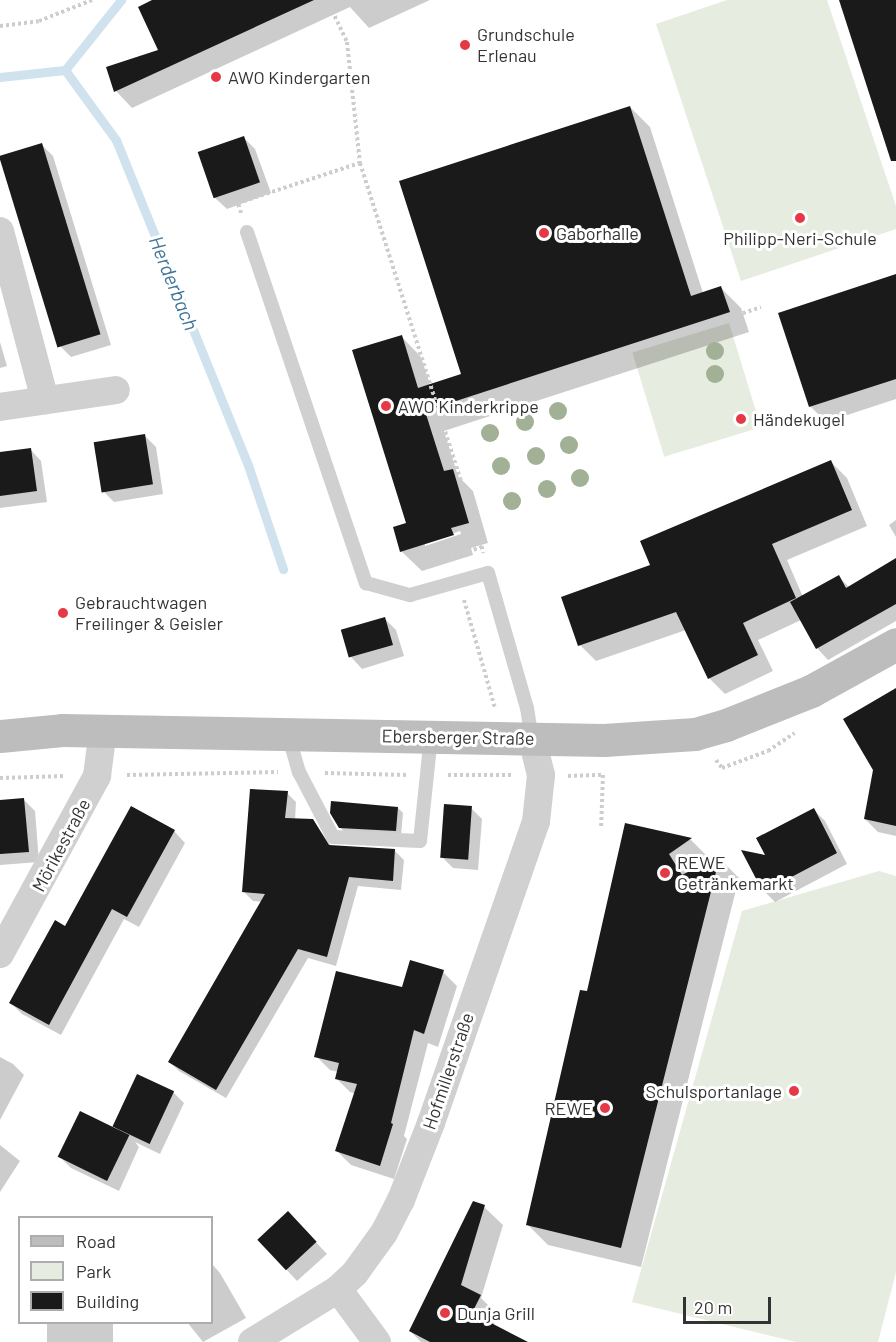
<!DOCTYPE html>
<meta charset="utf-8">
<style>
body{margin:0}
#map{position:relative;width:896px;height:1342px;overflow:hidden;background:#fff;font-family:Barlow,sans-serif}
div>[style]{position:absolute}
.green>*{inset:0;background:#e6ecdf;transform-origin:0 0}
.shadow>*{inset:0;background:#0003;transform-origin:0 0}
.stream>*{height:9px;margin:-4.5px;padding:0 4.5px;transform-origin:4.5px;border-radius:4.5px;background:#cfe2ee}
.building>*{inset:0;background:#1a1a1a;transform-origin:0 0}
.path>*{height:4px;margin-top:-2px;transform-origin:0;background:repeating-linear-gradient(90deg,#cdcdcd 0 3px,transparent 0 6px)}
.lane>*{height:14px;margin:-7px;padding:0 7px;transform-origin:7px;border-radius:7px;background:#d0d0d0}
.street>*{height:28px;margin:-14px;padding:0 14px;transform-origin:14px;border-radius:14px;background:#d0d0d0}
.secondary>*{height:33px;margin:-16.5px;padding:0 16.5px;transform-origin:16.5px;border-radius:16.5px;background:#bdbdbd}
.trees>*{width:18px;height:18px;margin:-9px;border-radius:50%;background:#a2b095}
.dots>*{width:16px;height:16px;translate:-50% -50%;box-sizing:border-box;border:3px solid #fff;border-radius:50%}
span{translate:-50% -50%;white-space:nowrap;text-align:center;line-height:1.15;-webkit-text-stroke:6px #fff;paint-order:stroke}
.poi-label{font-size:18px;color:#333}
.left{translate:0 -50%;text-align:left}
.right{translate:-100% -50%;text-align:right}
.street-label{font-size:18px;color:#333}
.water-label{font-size:20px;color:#3f7597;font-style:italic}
.legend{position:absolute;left:18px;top:1216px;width:195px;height:108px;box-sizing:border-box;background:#fff;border:2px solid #adadad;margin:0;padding:8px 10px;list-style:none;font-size:18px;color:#333}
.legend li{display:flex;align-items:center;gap:12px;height:30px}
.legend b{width:30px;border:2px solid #adadad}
.scale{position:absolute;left:683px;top:1297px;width:88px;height:27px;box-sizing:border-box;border:3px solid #333;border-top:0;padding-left:8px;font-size:18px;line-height:21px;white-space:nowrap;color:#333;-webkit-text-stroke:4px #fff;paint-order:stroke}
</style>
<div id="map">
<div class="green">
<div style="clip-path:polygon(727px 0,827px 0,896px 206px,896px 229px,741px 281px,656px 24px)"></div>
<div style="left:729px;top:323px;width:109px;height:101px;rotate:73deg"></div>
<div style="clip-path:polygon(879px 871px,896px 876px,896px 1272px,878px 1342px,796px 1342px,632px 1302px,742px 911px)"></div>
</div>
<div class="shadow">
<div style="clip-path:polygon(156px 0,430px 0,369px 28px,350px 7px,132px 108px,116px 91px,108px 68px,160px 51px)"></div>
<div style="clip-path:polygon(evenodd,630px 107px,650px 127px,703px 293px,721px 288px,741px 308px,749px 332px,444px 431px,458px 476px,473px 491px,488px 543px,471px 548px,473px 555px,422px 571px,401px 551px,408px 524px,401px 336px,421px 357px,430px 385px,463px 375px,630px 107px,460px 531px,461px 534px,425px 546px,425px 543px,460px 531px)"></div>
<div style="clip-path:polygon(244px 138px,255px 149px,271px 193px,227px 209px,215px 198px)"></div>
<div style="clip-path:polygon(42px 145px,53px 156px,111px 345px,71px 357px,60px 346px)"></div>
<div style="clip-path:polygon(896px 275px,896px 399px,826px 422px,810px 406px)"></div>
<div style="clip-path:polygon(0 342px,7px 366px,0 368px)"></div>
<div style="clip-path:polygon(145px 436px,156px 447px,163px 494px,114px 502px,103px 491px)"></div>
<div style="clip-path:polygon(30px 449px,41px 461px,47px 502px,0 508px,0 454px)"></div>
<div style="clip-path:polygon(831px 462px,847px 478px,867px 526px,787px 560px,803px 597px,839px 577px,850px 588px,896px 560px,896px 621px,828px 660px,817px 648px,801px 620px,758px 640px,773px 671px,725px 694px,709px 678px,686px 630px,596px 661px,580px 645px,652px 566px)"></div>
<div style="clip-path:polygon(896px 520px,896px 537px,889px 525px)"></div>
<div style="clip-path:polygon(385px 619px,396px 630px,404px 656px,362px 669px,351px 657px)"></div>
<div style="clip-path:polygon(896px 689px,896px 836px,878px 832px,865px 819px)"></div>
<div style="clip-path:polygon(287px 793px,296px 802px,295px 820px,313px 821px,332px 847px,394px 850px,404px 860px,401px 890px,358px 886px,336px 966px,308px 958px,226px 1098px,179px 1071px,170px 1062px,263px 902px,253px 901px,243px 891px)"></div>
<div style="clip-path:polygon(24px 800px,35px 811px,39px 862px,0 865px,0 802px)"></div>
<div style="clip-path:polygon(398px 808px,403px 813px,401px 836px,345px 833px,340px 827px)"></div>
<div style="clip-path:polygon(471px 808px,482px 819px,478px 870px,453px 868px,442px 857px)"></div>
<div style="clip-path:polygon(814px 810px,825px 821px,847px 864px,775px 902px,764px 891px,768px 857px)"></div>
<div style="clip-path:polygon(627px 825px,691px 840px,710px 859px,705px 865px,719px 858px,739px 878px,641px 1267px,548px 1245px,528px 1225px,588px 993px)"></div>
<div style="clip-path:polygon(174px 831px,185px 843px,139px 927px,124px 919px,61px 1035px,22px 1014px,11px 1003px,66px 928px)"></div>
<div style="clip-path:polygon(443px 972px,457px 986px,438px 1047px,428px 1043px,404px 1136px,407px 1139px,394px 1179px,351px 1165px,337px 1151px,356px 1094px,350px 1092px,336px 1078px,338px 1072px,330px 1070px,316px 1056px,403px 989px)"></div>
<div style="clip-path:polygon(0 1057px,13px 1064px,24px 1075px,0 1120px)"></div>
<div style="clip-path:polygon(173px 1092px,184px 1103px,160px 1154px,135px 1142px,139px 1147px,119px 1191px,71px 1168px,60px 1157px,119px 1131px,114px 1126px)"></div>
<div style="clip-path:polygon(0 1145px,20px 1161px,0 1192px)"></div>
<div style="clip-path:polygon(484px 1207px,503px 1225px,481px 1298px,498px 1315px,493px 1326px,525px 1342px,421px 1342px,410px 1331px)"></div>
<div style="clip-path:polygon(299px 1224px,327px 1254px,297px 1281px,259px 1240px)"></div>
<div style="clip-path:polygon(212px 1264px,220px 1273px,246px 1318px,203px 1342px,187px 1322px,212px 1322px)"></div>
<div style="left:47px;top:1322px;width:66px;height:20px"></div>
</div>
<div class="stream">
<div style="left:65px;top:70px;width:90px;rotate:-51.3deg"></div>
<div style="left:0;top:77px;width:65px;rotate:-6.1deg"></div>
<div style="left:65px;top:70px;width:87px;rotate:53.9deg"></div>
<div style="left:116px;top:140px;width:351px;rotate:67.9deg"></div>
<div style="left:248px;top:465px;width:110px;rotate:71.4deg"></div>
</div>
<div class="building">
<div style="clip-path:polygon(152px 0,314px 0,114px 92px,106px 67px,158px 50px,138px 7px)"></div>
<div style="clip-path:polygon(839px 0,896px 0,896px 161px,891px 161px)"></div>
<div style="clip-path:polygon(630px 106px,691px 296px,721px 286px,730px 312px,425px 411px,444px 471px,453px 469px,469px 523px,451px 528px,454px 535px,400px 552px,393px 527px,406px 523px,352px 350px,402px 335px,418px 388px,461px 374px,399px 181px)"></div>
<div style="left:244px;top:136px;width:49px;height:49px;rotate:71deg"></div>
<div style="left:42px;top:143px;width:200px;height:45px;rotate:73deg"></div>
<div style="clip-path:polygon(896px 274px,896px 379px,809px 407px,778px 313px)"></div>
<div style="left:145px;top:434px;width:51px;height:52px;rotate:81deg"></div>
<div style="clip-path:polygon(31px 448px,37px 491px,0 496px,0 452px)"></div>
<div style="clip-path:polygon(831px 460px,852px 510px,772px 544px,796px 598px,743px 623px,758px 655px,708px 679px,676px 612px,578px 646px,561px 597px,650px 565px,640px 541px)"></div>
<div style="clip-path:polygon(896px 558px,896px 604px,816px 649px,790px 602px,839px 575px,846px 588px)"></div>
<div style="left:385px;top:617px;width:29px;height:46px;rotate:74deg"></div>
<div style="clip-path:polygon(896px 688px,896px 826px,864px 819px,873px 770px,843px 719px)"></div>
<div style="clip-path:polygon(250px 789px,288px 791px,285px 818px,313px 819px,329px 845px,395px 849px,393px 881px,349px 877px,327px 957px,298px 949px,216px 1090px,168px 1062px,265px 894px,242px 892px)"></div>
<div style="clip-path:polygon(24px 798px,29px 852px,0 854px,0 800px)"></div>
<div style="clip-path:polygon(331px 801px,398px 807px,396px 831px,339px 828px,330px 813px)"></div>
<div style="left:444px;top:804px;width:28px;height:54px;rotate:4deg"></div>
<div style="clip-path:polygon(131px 806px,175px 830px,127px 917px,112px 909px,49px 1025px,9px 1003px,55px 920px,65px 926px)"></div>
<div style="clip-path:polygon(814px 808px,837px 853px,763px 892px,741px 850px,765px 855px,756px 838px)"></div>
<div style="clip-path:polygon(625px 823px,692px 838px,669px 854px,682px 875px,720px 856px,621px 1248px,526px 1225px,580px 990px,587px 991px)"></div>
<div style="clip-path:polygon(410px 960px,444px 970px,424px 1034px,414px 1030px,391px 1123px,393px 1124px,380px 1166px,335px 1151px,357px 1084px,335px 1079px,339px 1063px,314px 1057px,336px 971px,402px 987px)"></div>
<div style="left:137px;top:1074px;width:41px;height:58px;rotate:25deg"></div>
<div style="left:80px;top:1111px;width:55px;height:51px;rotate:26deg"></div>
<div style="clip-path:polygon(473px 1201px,485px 1205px,461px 1285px,481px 1295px,472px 1313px,528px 1342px,430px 1342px,409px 1331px)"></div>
<div style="left:288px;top:1211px;width:42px;height:42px;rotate:47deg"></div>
</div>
<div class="path">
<div style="left:327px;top:0;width:47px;rotate:64.5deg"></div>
<div style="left:347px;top:42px;width:122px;rotate:83.9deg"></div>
<div style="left:360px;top:163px;width:409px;rotate:72.4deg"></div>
<div style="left:0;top:26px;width:39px;rotate:-7deg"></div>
<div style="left:39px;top:21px;width:57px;rotate:-21.6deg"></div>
<div style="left:241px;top:213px;width:10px;rotate:-107deg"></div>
<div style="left:238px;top:203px;width:128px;rotate:-18.2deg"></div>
<div style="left:595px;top:363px;width:175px;rotate:-18.6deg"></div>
<div style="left:452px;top:561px;width:4px;rotate:-104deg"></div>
<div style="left:451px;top:557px;width:33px;rotate:-18deg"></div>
<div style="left:464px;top:600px;width:112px;rotate:74deg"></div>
<div style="left:716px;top:760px;width:10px;rotate:53deg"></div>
<div style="left:722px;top:768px;width:49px;rotate:-20.3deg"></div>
<div style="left:768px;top:751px;width:32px;rotate:-34deg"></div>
<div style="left:325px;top:773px;width:82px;rotate:1.4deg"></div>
<div style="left:127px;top:775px;width:151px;rotate:-1.1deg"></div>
<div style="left:448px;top:775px;width:64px"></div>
<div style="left:568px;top:776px;width:35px;rotate:-2deg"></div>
<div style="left:603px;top:775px;width:54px;rotate:92.1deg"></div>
<div style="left:0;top:778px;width:65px;rotate:-1.8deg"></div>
</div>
<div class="lane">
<div style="left:247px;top:232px;width:371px;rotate:71.3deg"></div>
<div style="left:366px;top:583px;width:46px;rotate:15.3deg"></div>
<div style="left:410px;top:595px;width:81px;rotate:-15.8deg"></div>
<div style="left:488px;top:573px;width:141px;rotate:73.9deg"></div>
<div style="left:527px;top:708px;width:30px;rotate:81deg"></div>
<div style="left:288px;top:734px;width:40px;rotate:74deg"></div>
<div style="left:299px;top:772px;width:73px;rotate:62.4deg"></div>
<div style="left:333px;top:837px;width:87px;rotate:2.6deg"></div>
<div style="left:420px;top:841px;width:106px;rotate:-84deg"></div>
</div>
<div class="street">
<div style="left:0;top:231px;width:175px;rotate:75.1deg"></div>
<div style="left:0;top:407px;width:117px;rotate:-8.3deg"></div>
<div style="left:0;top:954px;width:203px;rotate:-61.4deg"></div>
<div style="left:97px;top:776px;width:46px;rotate:-82.6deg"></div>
<div style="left:338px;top:1289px;width:66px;rotate:53.7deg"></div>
<div style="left:252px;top:1342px;width:101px;rotate:-31.6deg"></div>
<div style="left:338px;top:1289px;width:23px;rotate:-43deg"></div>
<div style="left:355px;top:1273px;width:49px;rotate:-54.1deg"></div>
<div style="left:384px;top:1233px;width:37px;rotate:-63deg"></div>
<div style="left:401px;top:1200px;width:83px;rotate:-68.7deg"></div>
<div style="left:431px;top:1123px;width:319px;rotate:-70.8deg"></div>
<div style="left:536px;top:822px;width:47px;rotate:-83.9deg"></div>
<div style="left:541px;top:775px;width:38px;rotate:-104deg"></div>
</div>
<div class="secondary">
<div style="left:0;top:736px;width:62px;rotate:-5.5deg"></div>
<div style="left:62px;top:730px;width:542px;rotate:1.06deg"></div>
<div style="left:604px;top:740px;width:91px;rotate:-3.8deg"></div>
<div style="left:695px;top:734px;width:32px;rotate:-16deg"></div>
<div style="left:726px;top:725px;width:92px;rotate:-21.8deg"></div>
<div style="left:811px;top:691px;width:97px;rotate:-28.9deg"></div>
</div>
<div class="trees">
<div style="left:715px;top:351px"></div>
<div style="left:715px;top:374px"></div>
<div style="left:558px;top:411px"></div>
<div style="left:525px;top:422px"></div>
<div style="left:490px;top:433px"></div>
<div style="left:569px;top:445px"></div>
<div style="left:536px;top:456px"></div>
<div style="left:501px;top:466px"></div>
<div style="left:580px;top:478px"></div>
<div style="left:547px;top:489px"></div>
<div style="left:512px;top:501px"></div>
</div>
<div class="dots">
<div style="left:465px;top:45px;background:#e63946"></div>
<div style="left:216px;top:77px;background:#e63946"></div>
<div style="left:800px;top:218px;background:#e63946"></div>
<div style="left:544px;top:233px;background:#e63946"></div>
<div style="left:386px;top:406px;background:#e63946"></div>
<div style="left:741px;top:419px;background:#e63946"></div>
<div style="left:63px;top:613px;background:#e63946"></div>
<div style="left:665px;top:873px;background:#e63946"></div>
<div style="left:794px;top:1091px;background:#e63946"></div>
<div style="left:605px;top:1108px;background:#e63946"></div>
<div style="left:445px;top:1313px;background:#e63946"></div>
</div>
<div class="poi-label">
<span class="left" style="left:477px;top:45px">Grundschule<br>Erlenau</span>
<span class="left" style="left:228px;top:77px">AWO Kindergarten</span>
<span class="left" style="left:556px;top:233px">Gaborhalle</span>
<span style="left:800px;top:238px">Philipp-Neri-Schule</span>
<span class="left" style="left:398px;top:406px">AWO Kinderkrippe</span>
<span class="left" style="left:753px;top:419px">Händekugel</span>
<span class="left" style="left:75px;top:613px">Gebrauchtwagen<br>Freilinger &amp; Geisler</span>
<span class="left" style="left:677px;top:873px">REWE<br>Getränkemarkt</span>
<span class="right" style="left:782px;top:1091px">Schulsportanlage</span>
<span class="right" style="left:593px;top:1108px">REWE</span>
<span class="left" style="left:457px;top:1313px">Dunja Grill</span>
</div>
<div class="street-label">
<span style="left:458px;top:737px;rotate:1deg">Ebersberger Straße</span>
<span style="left:61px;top:845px;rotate:-62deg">Mörikestraße</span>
<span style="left:448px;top:1071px;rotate:-71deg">Hofmillerstraße</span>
</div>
<div class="water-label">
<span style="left:174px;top:283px;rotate:68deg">Herderbach</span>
</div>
<ul class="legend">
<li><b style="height:8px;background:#bdbdbd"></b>Road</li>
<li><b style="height:16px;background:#e6ecdf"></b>Park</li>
<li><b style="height:16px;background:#1a1a1a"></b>Building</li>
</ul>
<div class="scale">20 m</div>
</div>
